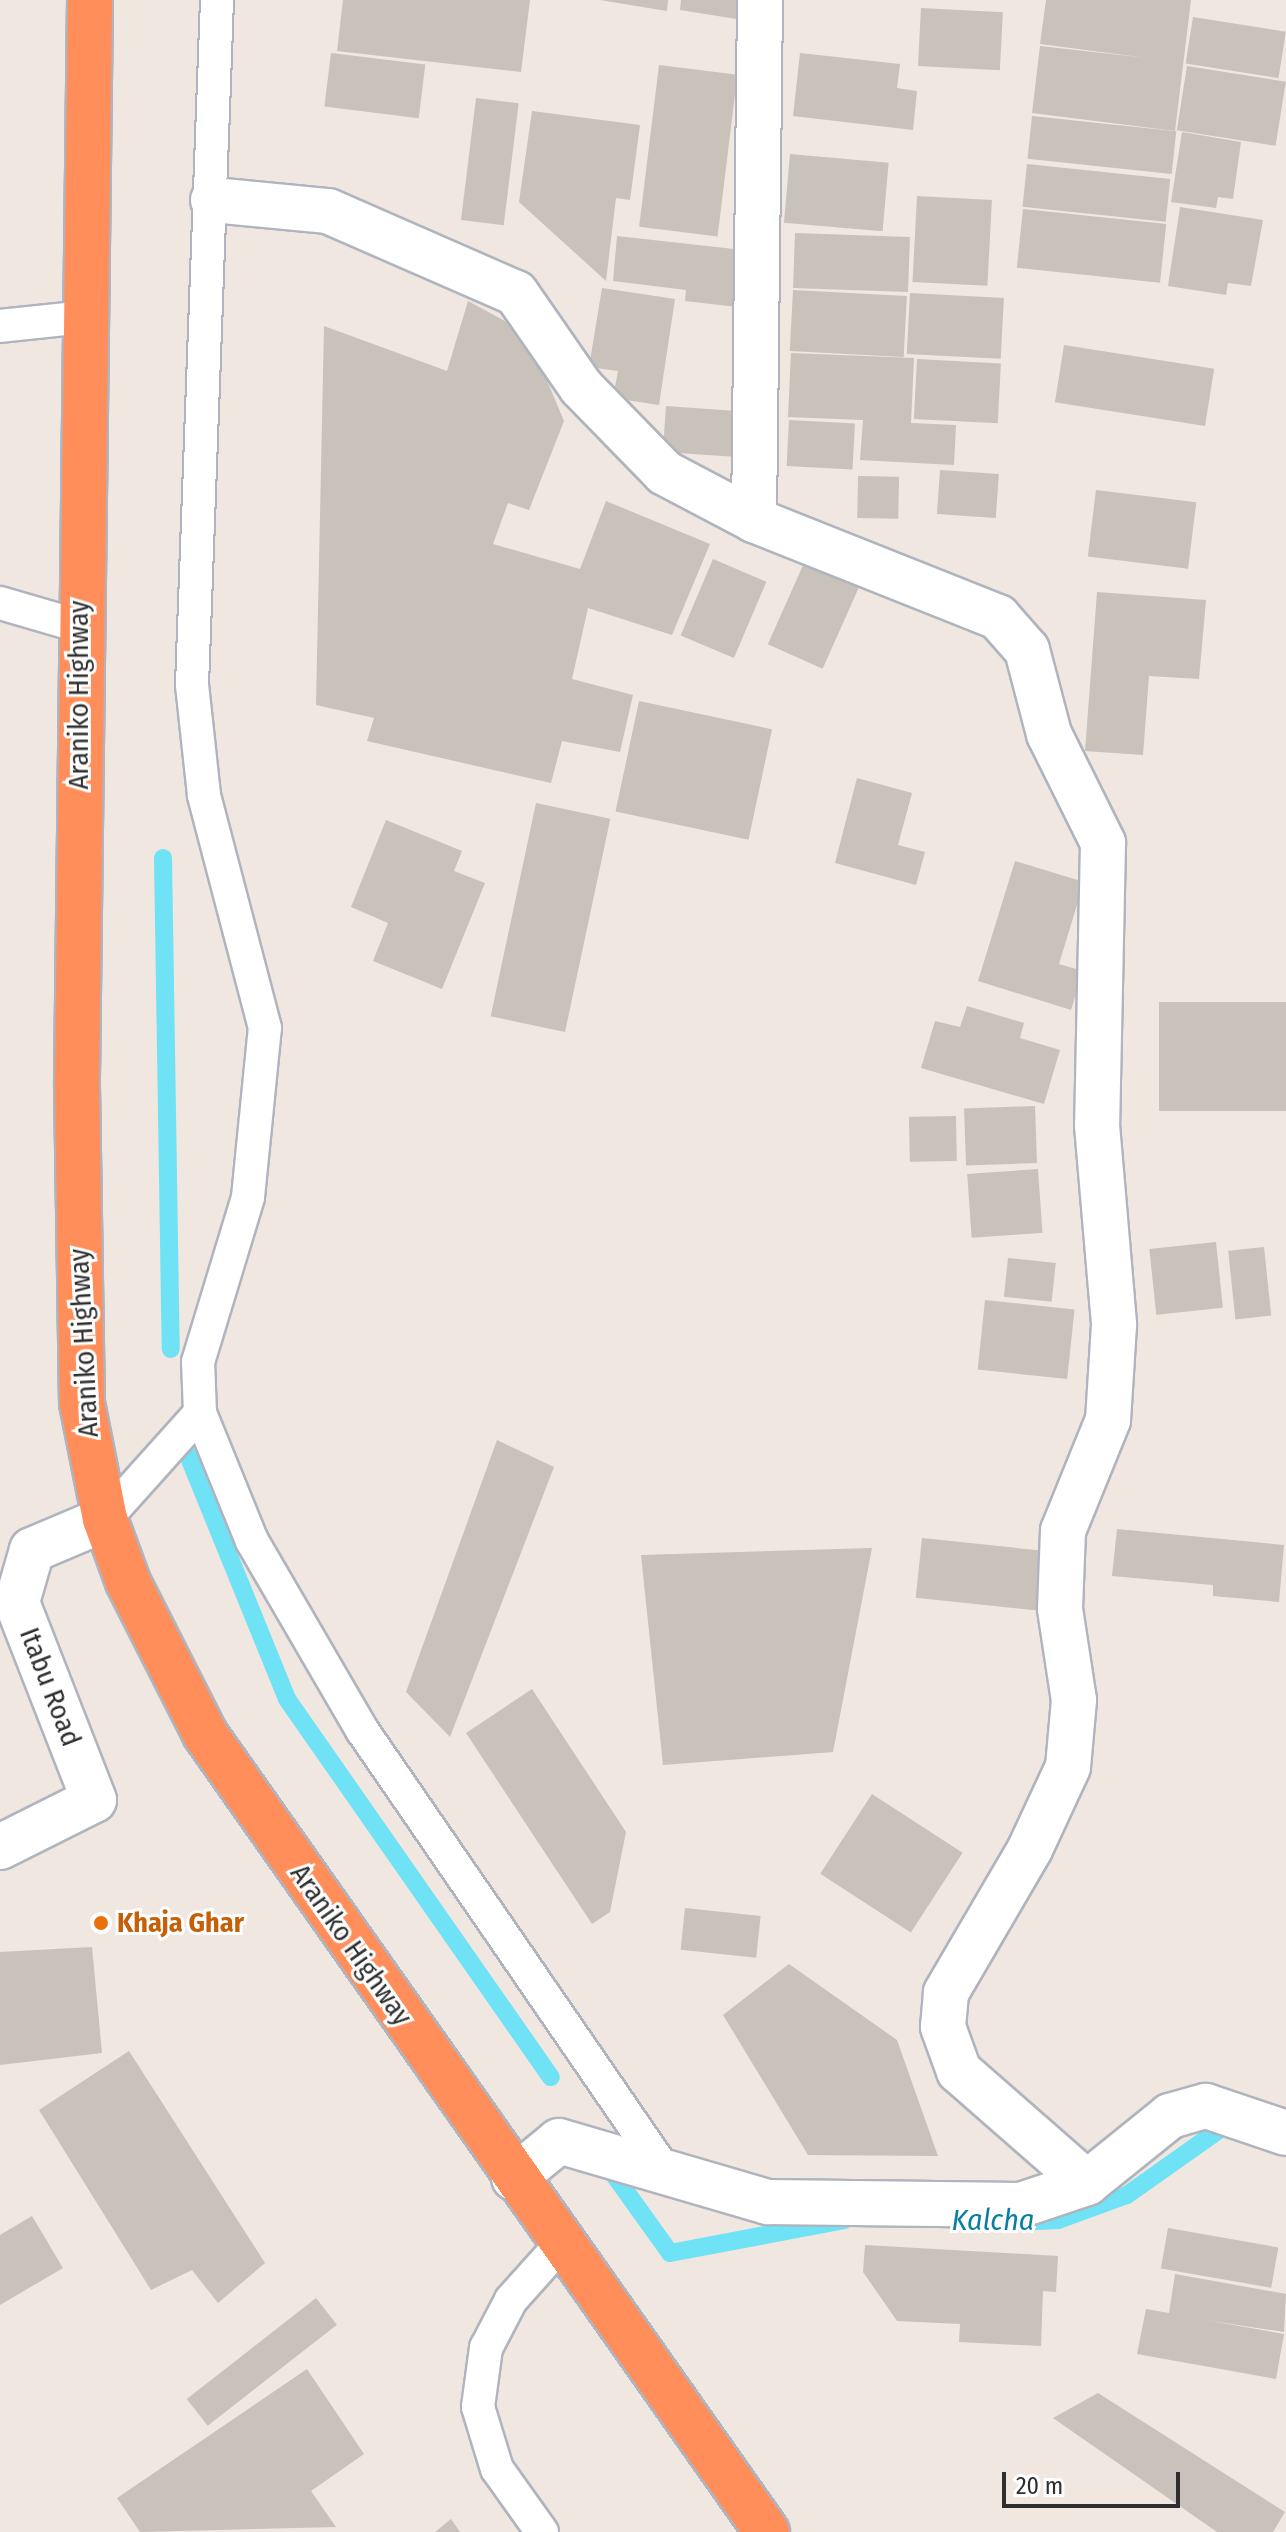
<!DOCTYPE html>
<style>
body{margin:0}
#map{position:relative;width:1286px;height:2532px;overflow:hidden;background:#efe7e0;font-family:"Fira Sans Condensed",sans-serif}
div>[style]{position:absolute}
.stream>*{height:18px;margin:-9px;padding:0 9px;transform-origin:9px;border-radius:9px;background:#6fe2f5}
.building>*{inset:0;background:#c8c2bb;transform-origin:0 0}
.roads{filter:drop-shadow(2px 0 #b0b4be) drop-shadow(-2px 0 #b0b4be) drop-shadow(0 2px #b0b4be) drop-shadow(0 -2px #b0b4be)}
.lane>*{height:32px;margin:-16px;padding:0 16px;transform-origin:16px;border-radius:16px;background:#fff}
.street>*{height:44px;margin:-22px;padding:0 22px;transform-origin:22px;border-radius:22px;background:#fff}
.highway>*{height:44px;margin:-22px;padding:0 22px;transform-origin:22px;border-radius:22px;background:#ff8e5b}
.dots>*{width:22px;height:22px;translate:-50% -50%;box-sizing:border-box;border:4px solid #fff;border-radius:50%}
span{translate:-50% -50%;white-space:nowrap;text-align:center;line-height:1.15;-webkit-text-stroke:6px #fff;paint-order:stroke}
.street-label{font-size:28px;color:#2e2e2e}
.food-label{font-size:28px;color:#c56008;font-weight:700}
.left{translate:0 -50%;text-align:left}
.water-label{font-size:30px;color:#087fa1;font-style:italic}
.scale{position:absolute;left:1002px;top:2472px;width:178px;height:36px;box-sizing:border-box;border:4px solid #2e2e2e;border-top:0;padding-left:10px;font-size:24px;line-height:28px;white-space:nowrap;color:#2e2e2e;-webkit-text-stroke:6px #fff;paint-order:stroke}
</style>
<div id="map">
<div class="stream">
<div style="left:163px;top:858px;width:491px;rotate:89.1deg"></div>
<div style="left:188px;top:1455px;width:263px;rotate:67.9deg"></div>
<div style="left:287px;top:1699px;width:461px;rotate:55.1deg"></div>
<div style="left:607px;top:2165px;width:108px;rotate:54.4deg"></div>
<div style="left:670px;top:2253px;width:178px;rotate:-10.7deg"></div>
<div style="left:1019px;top:2222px;width:39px;rotate:-3deg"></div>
<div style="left:1058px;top:2220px;width:73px;rotate:-19.9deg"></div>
<div style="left:1127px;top:2195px;width:121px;rotate:-35.3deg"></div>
<div style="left:1226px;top:2125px;width:9px;rotate:27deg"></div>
</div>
<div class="building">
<div style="clip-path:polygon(343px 0,530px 0,521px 72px,337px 51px)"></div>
<div style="clip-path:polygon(600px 0,668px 0,667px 11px)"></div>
<div style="clip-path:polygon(681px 0,752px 0,749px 21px,680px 10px)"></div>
<div style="clip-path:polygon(1046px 0,1191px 0,1175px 131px,1032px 113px,1040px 46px,1147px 58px,1040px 44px)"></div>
<div style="left:921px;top:8px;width:82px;height:58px;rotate:3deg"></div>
<div style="left:1193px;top:17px;width:94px;height:47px;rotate:9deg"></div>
<div style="left:331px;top:53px;width:95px;height:54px;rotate:7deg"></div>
<div style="clip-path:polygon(800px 53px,900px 64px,897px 88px,917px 91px,913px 130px,793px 116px)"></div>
<div style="left:659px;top:65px;width:79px;height:163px;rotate:7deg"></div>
<div style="left:1187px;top:66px;width:100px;height:65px;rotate:9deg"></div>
<div style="left:476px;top:98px;width:43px;height:123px;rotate:7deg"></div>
<div style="clip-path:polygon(532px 111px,640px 125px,630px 200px,616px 198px,606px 281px,519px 202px)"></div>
<div style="left:1032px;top:116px;width:145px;height:43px;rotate:6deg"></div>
<div style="clip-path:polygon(1182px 132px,1241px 142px,1233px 199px,1218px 197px,1216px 208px,1171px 202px)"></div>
<div style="left:790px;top:154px;width:99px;height:69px;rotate:5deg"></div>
<div style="left:1027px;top:164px;width:144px;height:43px;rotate:6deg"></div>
<div style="left:917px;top:196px;width:75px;height:86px;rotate:3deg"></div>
<div style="clip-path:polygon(1180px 207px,1263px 220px,1251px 286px,1228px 283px,1226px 295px,1168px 286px)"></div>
<div style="left:1023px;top:209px;width:144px;height:59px;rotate:6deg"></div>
<div style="left:795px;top:233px;width:115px;height:55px;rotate:2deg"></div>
<div style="clip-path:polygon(617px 236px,752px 251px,746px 308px,685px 301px,686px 290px,613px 281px)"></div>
<div style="clip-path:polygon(602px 288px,675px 299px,659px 405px,613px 398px,618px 371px,589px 367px)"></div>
<div style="left:793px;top:290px;width:114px;height:61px;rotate:3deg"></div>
<div style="left:910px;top:293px;width:94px;height:61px;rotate:3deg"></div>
<div style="clip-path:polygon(468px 301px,527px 333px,564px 421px,529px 510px,508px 503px,493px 544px,580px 569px,606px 501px,710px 544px,672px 635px,588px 608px,572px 679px,633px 695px,620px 752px,562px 741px,551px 783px,367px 741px,374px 718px,316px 705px,324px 326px,447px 371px)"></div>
<div style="left:1064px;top:345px;width:152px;height:58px;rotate:9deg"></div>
<div style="clip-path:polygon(791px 353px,914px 358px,911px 423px,956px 425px,954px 465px,860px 460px,863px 420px,788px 417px)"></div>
<div style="left:917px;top:359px;width:84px;height:60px;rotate:3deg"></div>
<div style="left:666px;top:406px;width:78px;height:46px;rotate:4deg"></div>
<div style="left:789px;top:420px;width:66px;height:46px;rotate:3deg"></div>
<div style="left:940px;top:470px;width:59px;height:44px;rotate:4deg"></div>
<div style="left:858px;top:476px;width:41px;height:42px;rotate:1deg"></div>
<div style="left:1096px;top:490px;width:101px;height:67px;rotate:7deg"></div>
<div style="left:713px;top:559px;width:58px;height:83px;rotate:23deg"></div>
<div style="left:804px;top:563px;width:60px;height:89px;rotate:24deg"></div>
<div style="clip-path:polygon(1097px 592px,1206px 600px,1199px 679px,1149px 676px,1143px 755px,1085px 751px)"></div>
<div style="left:639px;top:701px;width:136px;height:113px;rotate:12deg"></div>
<div style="clip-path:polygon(857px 778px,912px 793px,898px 845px,925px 852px,916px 885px,835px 863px)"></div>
<div style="left:536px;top:803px;width:76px;height:218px;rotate:12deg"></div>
<div style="clip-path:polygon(386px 820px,462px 851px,454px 871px,485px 883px,442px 989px,373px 961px,388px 923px,351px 907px)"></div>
<div style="clip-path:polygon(1015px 861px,1084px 882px,1059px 964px,1083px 971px,1071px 1010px,978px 981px)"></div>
<div style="left:1286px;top:1002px;width:109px;height:127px;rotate:90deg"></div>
<div style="clip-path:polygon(967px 1006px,1024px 1023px,1020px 1038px,1060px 1050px,1044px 1104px,921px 1068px,935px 1021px,960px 1027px)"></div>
<div style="left:1035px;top:1106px;width:57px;height:71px;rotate:88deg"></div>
<div style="left:956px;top:1116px;width:45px;height:47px;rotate:89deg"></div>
<div style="left:1038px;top:1169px;width:64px;height:71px;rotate:86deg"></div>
<div style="left:1216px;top:1242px;width:66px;height:67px;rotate:84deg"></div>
<div style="left:1264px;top:1247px;width:69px;height:36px;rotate:84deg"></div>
<div style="left:1008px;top:1258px;width:48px;height:39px;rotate:6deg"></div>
<div style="left:985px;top:1300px;width:90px;height:70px;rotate:6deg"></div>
<div style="clip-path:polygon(497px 1440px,554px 1467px,450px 1737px,406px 1692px)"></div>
<div style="clip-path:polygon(1117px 1529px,1284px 1545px,1279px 1602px,1213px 1596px,1213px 1585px,1112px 1576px)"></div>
<div style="left:922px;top:1538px;width:125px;height:60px;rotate:6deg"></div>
<div style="clip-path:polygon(872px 1548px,833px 1752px,663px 1765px,641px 1555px)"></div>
<div style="clip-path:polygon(532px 1689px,626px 1832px,610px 1912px,592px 1924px,466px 1733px)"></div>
<div style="left:872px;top:1794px;width:108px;height:95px;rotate:33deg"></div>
<div style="left:685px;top:1908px;width:76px;height:42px;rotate:6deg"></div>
<div style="clip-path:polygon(92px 1947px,102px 2053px,0 2065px,0 1952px)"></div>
<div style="clip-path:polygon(789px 1964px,897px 2040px,938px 2156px,808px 2155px,723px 2015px)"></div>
<div style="clip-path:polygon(129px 2051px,265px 2263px,218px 2303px,192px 2270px,151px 2290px,39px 2110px)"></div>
<div style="clip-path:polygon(32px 2216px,63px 2268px,0 2305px,0 2235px)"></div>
<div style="left:1168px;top:2228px;width:112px;height:41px;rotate:10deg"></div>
<div style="clip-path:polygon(865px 2245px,1058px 2256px,1056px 2292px,1043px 2291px,1041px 2346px,959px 2342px,960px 2324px,897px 2321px,863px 2272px)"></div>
<div style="clip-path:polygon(1175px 2274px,1286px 2294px,1284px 2332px,1205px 2320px,1284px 2334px,1276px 2379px,1137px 2354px,1146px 2309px,1169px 2313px)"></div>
<div style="left:316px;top:2298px;width:34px;height:164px;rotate:52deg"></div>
<div style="clip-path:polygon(307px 2369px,364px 2454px,311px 2491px,336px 2527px,140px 2532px,117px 2498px)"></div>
<div style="clip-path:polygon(1098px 2393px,1285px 2512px,1273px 2532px,1217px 2532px,1053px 2418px)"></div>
<div style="clip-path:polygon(451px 2519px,460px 2532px,435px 2532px)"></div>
</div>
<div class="roads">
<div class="lane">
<div style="left:0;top:326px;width:85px;rotate:-6deg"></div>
<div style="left:0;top:603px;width:82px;rotate:16.2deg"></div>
<div style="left:200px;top:1413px;width:138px;rotate:67.9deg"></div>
<div style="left:252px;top:1541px;width:219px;rotate:59.8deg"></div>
<div style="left:362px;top:1730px;width:535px;rotate:55.51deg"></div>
<div style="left:105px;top:1519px;width:142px;rotate:-48.1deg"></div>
<div style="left:200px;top:1413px;width:51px;rotate:-92.2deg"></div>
<div style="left:198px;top:1362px;width:172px;rotate:-73.1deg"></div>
<div style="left:248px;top:1197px;width:170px;rotate:-84.3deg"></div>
<div style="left:265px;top:1028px;width:241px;rotate:-104.7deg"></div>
<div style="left:204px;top:795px;width:111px;rotate:-96.2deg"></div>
<div style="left:192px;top:685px;width:685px;rotate:-87.91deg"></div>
<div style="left:542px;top:2532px;width:77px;rotate:-125.5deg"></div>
<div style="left:497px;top:2469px;width:65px;rotate:-107deg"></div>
<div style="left:478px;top:2407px;width:60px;rotate:-82.3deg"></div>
<div style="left:486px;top:2348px;width:54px;rotate:-62.5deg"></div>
<div style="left:511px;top:2300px;width:75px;rotate:-48.2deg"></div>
</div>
<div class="street">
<div style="left:213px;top:200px;width:116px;rotate:5.5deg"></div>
<div style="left:328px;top:211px;width:205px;rotate:23.6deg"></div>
<div style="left:516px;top:293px;width:114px;rotate:55.3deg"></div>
<div style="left:581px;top:387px;width:120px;rotate:45.7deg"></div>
<div style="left:665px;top:473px;width:101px;rotate:27.8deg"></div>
<div style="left:754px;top:520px;width:263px;rotate:21.7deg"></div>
<div style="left:998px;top:617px;width:44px;rotate:48.7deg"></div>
<div style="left:1027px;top:650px;width:87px;rotate:75.3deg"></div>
<div style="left:1049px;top:734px;width:122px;rotate:63.6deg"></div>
<div style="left:1103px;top:843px;width:282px;rotate:91.2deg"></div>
<div style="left:1097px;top:1125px;width:201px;rotate:85.1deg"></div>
<div style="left:1114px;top:1325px;width:95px;rotate:93.6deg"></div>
<div style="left:1108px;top:1420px;width:120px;rotate:112.1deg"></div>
<div style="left:1063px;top:1531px;width:78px;rotate:92.2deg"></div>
<div style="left:1060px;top:1609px;width:92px;rotate:81.3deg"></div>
<div style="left:1074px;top:1700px;width:67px;rotate:95.1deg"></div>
<div style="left:1068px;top:1767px;width:90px;rotate:114.9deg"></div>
<div style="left:1030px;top:1849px;width:167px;rotate:120.3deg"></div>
<div style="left:946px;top:1993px;width:34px;rotate:95deg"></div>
<div style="left:943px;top:2027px;width:47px;rotate:70deg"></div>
<div style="left:959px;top:2071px;width:170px;rotate:41.2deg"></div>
<div style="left:754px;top:520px;width:520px;rotate:-89.34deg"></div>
<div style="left:0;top:1847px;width:105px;rotate:-26.6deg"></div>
<div style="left:94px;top:1800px;width:212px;rotate:-111.3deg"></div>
<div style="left:17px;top:1602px;width:54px;rotate:-73.9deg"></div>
<div style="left:32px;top:1550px;width:79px;rotate:-23deg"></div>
<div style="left:514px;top:2178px;width:58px;rotate:-39.4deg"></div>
<div style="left:559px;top:2141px;width:218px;rotate:16.3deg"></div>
<div style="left:768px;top:2202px;width:253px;rotate:0.7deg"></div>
<div style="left:1021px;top:2205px;width:70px;rotate:-18.4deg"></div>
<div style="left:1087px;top:2183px;width:107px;rotate:-38.9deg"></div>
<div style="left:1170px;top:2116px;width:37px;rotate:-16deg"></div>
<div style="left:1206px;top:2106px;width:84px;rotate:18.6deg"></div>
</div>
<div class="highway">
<div style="left:90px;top:0;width:1086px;rotate:90.69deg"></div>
<div style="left:77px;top:1086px;width:317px;rotate:89.1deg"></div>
<div style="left:82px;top:1403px;width:118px;rotate:78.8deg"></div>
<div style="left:105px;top:1519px;width:67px;rotate:69.9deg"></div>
<div style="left:128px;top:1582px;width:170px;rotate:63.1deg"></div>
<div style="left:205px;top:1734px;width:976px;rotate:54.84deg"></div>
</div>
</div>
<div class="dots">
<div style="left:101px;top:1923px;background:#e8710a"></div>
</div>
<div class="street-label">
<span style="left:79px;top:695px;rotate:-90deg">Araniko Highway</span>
<span style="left:84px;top:1343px;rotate:-93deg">Araniko Highway</span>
<span style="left:50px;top:1687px;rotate:69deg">Itabu Road</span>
<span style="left:351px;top:1945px;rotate:55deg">Araniko Highway</span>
</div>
<div class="food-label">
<span class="left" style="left:117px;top:1923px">Khaja Ghar</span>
</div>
<div class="water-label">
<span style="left:993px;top:2220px">Kalcha</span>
</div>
<div class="scale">20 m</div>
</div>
